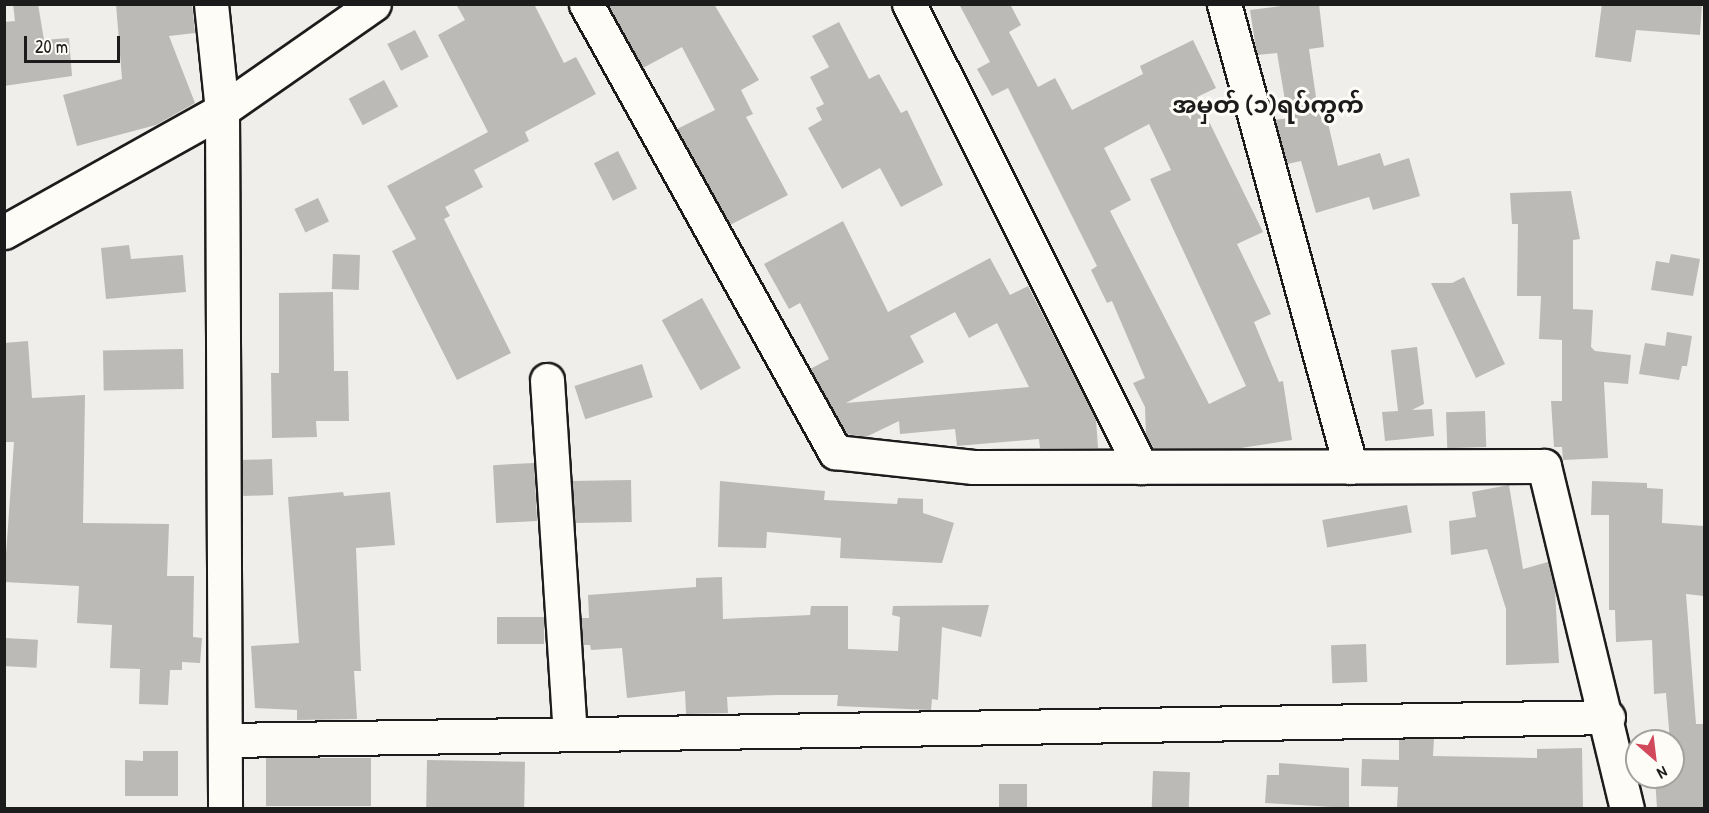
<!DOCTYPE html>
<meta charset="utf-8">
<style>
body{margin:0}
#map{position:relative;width:1709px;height:813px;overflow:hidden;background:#f0eeea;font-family:"Patrick Hand","Noto Sans Myanmar",sans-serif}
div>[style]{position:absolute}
.building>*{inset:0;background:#bbbab6;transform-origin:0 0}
.roads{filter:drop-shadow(2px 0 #1c1c1c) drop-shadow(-2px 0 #1c1c1c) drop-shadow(0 2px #1c1c1c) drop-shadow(0 -2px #1c1c1c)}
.street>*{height:33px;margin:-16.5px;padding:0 16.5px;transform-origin:16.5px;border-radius:16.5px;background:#fdfcf7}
span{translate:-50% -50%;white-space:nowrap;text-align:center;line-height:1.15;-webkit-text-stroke:6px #fdfcf7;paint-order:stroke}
.quarter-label{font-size:24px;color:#1c1c1c;font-weight:700}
.frame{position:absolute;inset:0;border:6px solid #1c1c1c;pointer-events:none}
.north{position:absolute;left:1625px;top:729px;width:60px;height:60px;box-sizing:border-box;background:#fdfcf7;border:2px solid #a3a29f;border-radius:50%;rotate:152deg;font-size:16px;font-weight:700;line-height:24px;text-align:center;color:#1c1c1c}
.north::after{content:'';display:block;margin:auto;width:21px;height:27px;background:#d1495b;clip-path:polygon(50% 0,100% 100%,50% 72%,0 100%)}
.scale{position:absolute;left:24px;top:36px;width:96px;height:27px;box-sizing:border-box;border:3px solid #1c1c1c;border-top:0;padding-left:8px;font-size:18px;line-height:21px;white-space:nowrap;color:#1c1c1c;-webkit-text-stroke:4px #fdfcf7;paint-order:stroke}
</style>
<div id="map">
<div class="building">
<div style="clip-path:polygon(13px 4px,38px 4px,44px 40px,69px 38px,72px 76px,4px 86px,4px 22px,15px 21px)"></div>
<div style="clip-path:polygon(116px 4px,192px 4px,195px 33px,169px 36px,195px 103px,156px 125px,77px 146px,63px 95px,122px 79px)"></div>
<div style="clip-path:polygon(456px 4px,534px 4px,564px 63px,576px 57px,596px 94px,525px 132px,529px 141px,474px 170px,483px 187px,445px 207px,450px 216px,444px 219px,511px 353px,457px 380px,392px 251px,416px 239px,387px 186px,488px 132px,438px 35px,465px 20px)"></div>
<div style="clip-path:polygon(608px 4px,714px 4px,759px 80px,741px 90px,753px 114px,746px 117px,788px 195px,730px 225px,677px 129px,715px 110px,682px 47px,643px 68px)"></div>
<div style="clip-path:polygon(evenodd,959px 4px,1010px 4px,1021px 25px,1009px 32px,1038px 87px,1055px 78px,1072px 110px,1143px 74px,1140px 66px,1193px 40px,1216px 88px,1197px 97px,1263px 232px,1237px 244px,1271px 314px,1254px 322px,1279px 382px,1283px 381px,1292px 440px,1241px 448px,1152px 448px,1146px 436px,1145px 407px,1133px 383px,1145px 378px,1112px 301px,1107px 303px,1091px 270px,1097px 266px,1008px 88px,992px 96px,977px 69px,990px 62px,959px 4px,1149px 124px,1171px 170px,1150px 179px,1246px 386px,1209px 404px,1110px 211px,1131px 200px,1104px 148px,1149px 124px)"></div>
<div style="clip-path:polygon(1297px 4px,1319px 4px,1324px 47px,1309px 49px,1318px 111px,1325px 110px,1338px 166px,1380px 153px,1384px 166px,1409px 158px,1420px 196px,1373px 210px,1369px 197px,1316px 213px,1301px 161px,1287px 164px,1275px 120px,1288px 118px,1277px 53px,1257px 55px,1250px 10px)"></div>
<div style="clip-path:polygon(1602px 4px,1702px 4px,1700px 35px,1636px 30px,1631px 62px,1595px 57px)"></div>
<div style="clip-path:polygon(839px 22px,869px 79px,879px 74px,901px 113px,907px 110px,943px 185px,901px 207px,880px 168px,842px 189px,808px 128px,822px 120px,816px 108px,824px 104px,810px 77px,829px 67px,812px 36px)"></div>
<div style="left:415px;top:30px;width:30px;height:31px;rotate:63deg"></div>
<div style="left:384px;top:80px;width:30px;height:40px;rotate:62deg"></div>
<div style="left:618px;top:151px;width:42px;height:27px;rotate:63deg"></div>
<div style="clip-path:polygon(1571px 191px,1580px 239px,1573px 240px,1573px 309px,1593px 310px,1591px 347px,1595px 351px,1631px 355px,1628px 384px,1604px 382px,1608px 458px,1563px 460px,1562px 447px,1554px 447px,1551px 401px,1562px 401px,1562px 340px,1539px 339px,1541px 296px,1517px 296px,1518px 224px,1512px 224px,1510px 193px)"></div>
<div style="left:318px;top:198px;width:26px;height:26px;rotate:65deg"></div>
<div style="clip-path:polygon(evenodd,843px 221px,888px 312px,990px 258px,1010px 295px,1028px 286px,1096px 419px,1098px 448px,1040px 448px,1039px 439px,957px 446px,955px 429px,900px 434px,899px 421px,866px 437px,847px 434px,810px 369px,829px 359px,800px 303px,789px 309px,764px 264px,843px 221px,955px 312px,969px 338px,997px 323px,1029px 387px,846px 403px,924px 362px,910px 336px,955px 312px)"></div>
<div style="clip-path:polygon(129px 245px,131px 259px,183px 255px,186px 292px,106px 299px,101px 248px)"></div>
<div style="left:333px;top:254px;width:27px;height:35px;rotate:2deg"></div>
<div style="clip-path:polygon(1671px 254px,1700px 259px,1693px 296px,1651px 290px,1656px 261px,1669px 263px)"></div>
<div style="clip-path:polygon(1464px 277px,1505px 364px,1476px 378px,1431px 283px,1452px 283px)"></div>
<div style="clip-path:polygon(333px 292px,334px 371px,348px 371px,349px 421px,316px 421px,317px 437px,272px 438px,271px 373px,279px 373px,279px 293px)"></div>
<div style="left:702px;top:298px;width:80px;height:46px;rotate:61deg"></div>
<div style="clip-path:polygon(1667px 332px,1692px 336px,1687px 366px,1682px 366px,1679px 380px,1639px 374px,1645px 343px,1665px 346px)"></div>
<div style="clip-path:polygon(28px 341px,32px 398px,85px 395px,83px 523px,169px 524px,167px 576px,194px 576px,193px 637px,202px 638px,200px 663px,182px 662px,182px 670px,170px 670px,168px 705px,139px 704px,140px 669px,110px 668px,112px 625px,77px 623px,79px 586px,4px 582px,14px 442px,4px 442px,4px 343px)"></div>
<div style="clip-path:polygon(1417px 347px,1424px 404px,1412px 410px,1432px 409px,1434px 436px,1385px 441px,1382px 412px,1398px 411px,1391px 350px)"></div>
<div style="left:183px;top:349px;width:40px;height:80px;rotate:89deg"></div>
<div style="left:642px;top:364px;width:35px;height:71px;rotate:72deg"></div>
<div style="left:1485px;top:411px;width:36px;height:39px;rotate:88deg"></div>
<div style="left:272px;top:459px;width:36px;height:30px;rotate:88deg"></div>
<div style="left:534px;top:463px;width:58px;height:41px;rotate:87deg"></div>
<div style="left:631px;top:480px;width:42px;height:59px;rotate:89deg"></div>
<div style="clip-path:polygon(720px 481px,825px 491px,824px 500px,897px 504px,898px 498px,923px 499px,923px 513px,954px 523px,942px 563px,840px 558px,841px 538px,767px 532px,766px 548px,718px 547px)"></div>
<div style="clip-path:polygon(1592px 481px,1647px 483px,1647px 488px,1663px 489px,1662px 523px,1704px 526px,1704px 596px,1686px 594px,1696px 724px,1704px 724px,1704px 808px,1657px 808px,1655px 778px,1673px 777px,1666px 693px,1654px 694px,1652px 640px,1616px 642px,1615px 610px,1609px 610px,1609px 515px,1591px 515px)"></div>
<div style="clip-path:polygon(1509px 485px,1523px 569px,1548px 562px,1555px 591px,1559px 663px,1506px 665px,1506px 609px,1487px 549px,1451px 555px,1449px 521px,1476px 517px,1472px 492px)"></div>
<div style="clip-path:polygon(343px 492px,344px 496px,390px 492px,395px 545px,356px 548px,361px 671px,354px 671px,357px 719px,297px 720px,297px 710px,255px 708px,251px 646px,299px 643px,288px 497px)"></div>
<div style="left:1407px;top:505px;width:28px;height:86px;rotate:80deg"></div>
<div style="clip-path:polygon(722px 577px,723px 619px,810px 615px,811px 606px,848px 606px,848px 649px,898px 651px,900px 617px,892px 615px,893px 606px,989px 605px,981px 637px,942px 627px,938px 700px,932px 699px,931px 710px,837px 706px,838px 695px,777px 695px,727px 697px,728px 713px,686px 714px,685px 691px,627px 698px,622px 648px,591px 650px,590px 645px,583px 645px,581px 618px,589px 618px,588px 595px,696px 587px,696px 578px)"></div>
<div style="left:497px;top:617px;width:47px;height:27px"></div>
<div style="left:4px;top:638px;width:34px;height:28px;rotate:3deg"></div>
<div style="left:1366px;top:644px;width:38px;height:35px;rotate:88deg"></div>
<div style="clip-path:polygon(1399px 739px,1434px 739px,1433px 756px,1537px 758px,1537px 749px,1582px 748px,1583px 808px,1397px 808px,1398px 787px,1361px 786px,1362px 759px,1399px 760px)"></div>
<div style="clip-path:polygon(143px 751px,178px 751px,178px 796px,125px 796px,125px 760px,143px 761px)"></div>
<div style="left:266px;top:758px;width:105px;height:48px"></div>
<div style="left:427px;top:760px;width:98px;height:48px;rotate:1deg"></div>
<div style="clip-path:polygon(1279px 763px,1349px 768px,1349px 808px,1265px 803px,1267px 775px,1279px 775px)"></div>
<div style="left:1153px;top:771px;width:37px;height:37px;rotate:2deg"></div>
<div style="left:999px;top:784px;width:28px;height:24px"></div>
</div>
<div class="roads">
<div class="street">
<div style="left:211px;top:4px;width:107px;rotate:84.1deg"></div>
<div style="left:222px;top:110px;width:698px;rotate:89.75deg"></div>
<div style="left:586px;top:4px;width:513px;rotate:60.93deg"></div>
<div style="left:835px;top:452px;width:139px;rotate:6.2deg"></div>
<div style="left:973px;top:467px;width:571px;rotate:-0.1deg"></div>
<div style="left:1544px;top:466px;width:352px;rotate:76.4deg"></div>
<div style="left:909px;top:4px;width:518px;rotate:63.39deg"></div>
<div style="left:1224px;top:4px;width:480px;rotate:74.7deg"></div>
<div style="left:4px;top:232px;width:250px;rotate:-29.2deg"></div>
<div style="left:222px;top:110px;width:185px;rotate:-34.9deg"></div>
<div style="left:547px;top:380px;width:353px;rotate:86.3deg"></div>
<div style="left:227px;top:740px;width:1381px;rotate:-0.95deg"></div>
</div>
</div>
<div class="quarter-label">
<span style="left:1268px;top:105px">အမှတ် (၁)ရပ်ကွက်</span>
</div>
<div class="frame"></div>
<div class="north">N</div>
<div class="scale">20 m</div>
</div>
